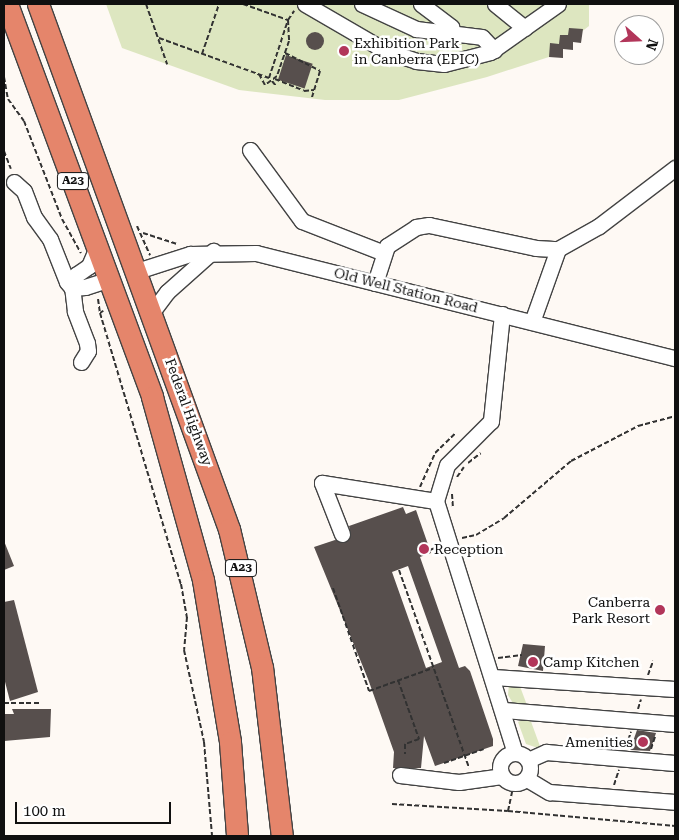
<!DOCTYPE html>
<style>
body{margin:0}
#map{position:relative;width:679px;height:840px;overflow:hidden;background:#fef9f4;font-family:"Roboto Serif",serif}
div>[style]{position:absolute}
.green>*{inset:0;background:#dde6c0}
.building>*{inset:0;background:#574f4d;transform-origin:0 0}
.round{border-radius:50%}
.path>*{height:2px;margin-top:-1px;transform-origin:0;background:repeating-linear-gradient(90deg,#323232 0 5px,transparent 0 7.5px)}
.roads{filter:drop-shadow(1px 0 #434343) drop-shadow(-1px 0 #434343) drop-shadow(0 1px #434343) drop-shadow(0 -1px #434343)}
.minor>*{height:15px;margin:-7.5px;padding:0 7.5px;transform-origin:7.5px;border-radius:7.5px;background:#fff}
.minor>.ring{margin:-7.5px;padding:0;box-sizing:content-box;background:none;border:15px solid #fff;border-radius:50%}
.highway>*{height:21px;margin:-10.5px;padding:0 10.5px;transform-origin:10.5px;border-radius:10.5px;background:#e5856b}
.dots>*{width:14px;height:14px;translate:-50% -50%;box-sizing:border-box;border:2px solid #fff;border-radius:50%}
span{translate:-50% -50%;white-space:nowrap;text-align:center;line-height:1.15;-webkit-text-stroke:5px #fff;paint-order:stroke}
.shield-label span{padding:1px 4px;background:#fff;border:1px solid;border-radius:4px;-webkit-text-stroke-width:0}
.shield-label{font-size:12px;color:#101010;font-weight:700}
.poi-label{font-size:14px;color:#101010}
.left{translate:0 -50%;text-align:left}
.right{translate:-100% -50%;text-align:right}
.street-label{font-size:14px;color:#101010}
.frame{position:absolute;inset:0;border:5px solid #101010;pointer-events:none}
.north{position:absolute;left:614px;top:15px;width:50px;height:50px;box-sizing:border-box;background:#fff;border:1px solid #9f9f9f;border-radius:50%;rotate:110deg;font-size:14px;font-weight:700;line-height:20px;text-align:center;color:#101010}
.north::after{content:'';display:block;margin:auto;width:18px;height:22px;background:#b2365a;clip-path:polygon(50% 0,100% 100%,50% 72%,0 100%)}
.scale{position:absolute;left:15px;top:802px;width:156px;height:22px;box-sizing:border-box;border:2px solid #101010;border-top:0;padding-left:6px;font-size:15px;line-height:18px;white-space:nowrap;color:#101010;-webkit-text-stroke:4px #fff;paint-order:stroke}
</style>
<div id="map">
<div class="green">
<div style="clip-path:polygon(106px 4px,589px 4px,589px 26px,549px 57px,487px 77px,399px 100px,325px 100px,239px 90px,122px 48px)"></div>
<div style="clip-path:polygon(518px 681px,528px 708px,514px 705px,508px 695px,509px 684px)"></div>
<div style="clip-path:polygon(529px 716px,541px 749px,526px 744px,518px 722px)"></div>
</div>
<div class="building">
<div style="clip-path:polygon(569px 28px,583px 29px,581px 43px,573px 42px,573px 50px,563px 49px,563px 58px,549px 57px,550px 43px,559px 44px,560px 35px,568px 35px)"></div>
<div class="round" style="left:306px;top:32px;width:18px;height:18px"></div>
<div style="left:286px;top:55px;width:28px;height:26px;rotate:18deg"></div>
<div style="clip-path:polygon(evenodd,403px 507px,406px 514px,416px 510px,431px 553px,420px 557px,459px 668px,465px 666px,470px 671px,493px 739px,493px 746px,435px 766px,424px 736px,421px 768px,393px 768px,394px 752px,368px 679px,314px 547px,335px 540px,346px 542px,351px 536px,349px 526px,403px 507px,408px 566px,442px 662px,426px 668px,392px 572px,408px 566px)"></div>
<div style="clip-path:polygon(4px 541px,14px 566px,4px 570px)"></div>
<div style="clip-path:polygon(14px 600px,38px 692px,10px 701px,4px 678px,4px 602px)"></div>
<div style="clip-path:polygon(523px 644px,545px 646px,543px 671px,518px 666px)"></div>
<div style="clip-path:polygon(12px 709px,51px 709px,50px 737px,4px 741px,4px 714px,14px 714px)"></div>
<div style="clip-path:polygon(637px 730px,656px 733px,650px 751px,630px 750px)"></div>
</div>
<div class="path">
<div style="left:146px;top:4px;width:64px;rotate:70.7deg"></div>
<div style="left:243px;top:4px;width:48px;rotate:19.6deg"></div>
<div style="left:288px;top:20px;width:11px;rotate:-56deg"></div>
<div style="left:159px;top:38px;width:117px;rotate:20deg"></div>
<div style="left:269px;top:78px;width:61px;rotate:-71.9deg"></div>
<div style="left:288px;top:20px;width:21px;rotate:87deg"></div>
<div style="left:289px;top:41px;width:37px;rotate:109deg"></div>
<div style="left:277px;top:76px;width:15px;rotate:143deg"></div>
<div style="left:265px;top:85px;width:13px;rotate:-119deg"></div>
<div style="left:285px;top:53px;width:39px;rotate:27deg"></div>
<div style="left:320px;top:71px;width:28px;rotate:107deg"></div>
<div style="left:202px;top:54px;width:53px;rotate:-71.2deg"></div>
<div style="left:4px;top:77px;width:22px;rotate:80deg"></div>
<div style="left:8px;top:99px;width:27px;rotate:54deg"></div>
<div style="left:24px;top:121px;width:105px;rotate:68.8deg"></div>
<div style="left:62px;top:219px;width:39px;rotate:61deg"></div>
<div style="left:275px;top:79px;width:31px;rotate:22deg"></div>
<div style="left:304px;top:91px;width:10px;rotate:-6deg"></div>
<div style="left:272px;top:81px;width:6px;rotate:51deg"></div>
<div style="left:4px;top:151px;width:19px;rotate:69deg"></div>
<div style="left:137px;top:226px;width:32px;rotate:66deg"></div>
<div style="left:143px;top:233px;width:35px;rotate:18deg"></div>
<div style="left:98px;top:299px;width:14px;rotate:82deg"></div>
<div style="left:100px;top:313px;width:4px;rotate:-34deg"></div>
<div style="left:100px;top:313px;width:283px;rotate:73.4deg"></div>
<div style="left:181px;top:584px;width:34px;rotate:80deg"></div>
<div style="left:187px;top:617px;width:33px;rotate:95deg"></div>
<div style="left:184px;top:650px;width:94px;rotate:77.7deg"></div>
<div style="left:204px;top:742px;width:94px;rotate:85.1deg"></div>
<div style="left:468px;top:463px;width:16px;rotate:-38deg"></div>
<div style="left:457px;top:477px;width:12px;rotate:-55deg"></div>
<div style="left:420px;top:487px;width:37px;rotate:-66deg"></div>
<div style="left:435px;top:453px;width:28px;rotate:-44deg"></div>
<div style="left:452px;top:494px;width:15px;rotate:86deg"></div>
<div style="left:462px;top:538px;width:14px;rotate:-12deg"></div>
<div style="left:476px;top:535px;width:33px;rotate:-31deg"></div>
<div style="left:504px;top:518px;width:88px;rotate:-40.4deg"></div>
<div style="left:571px;top:461px;width:76px;rotate:-27.6deg"></div>
<div style="left:638px;top:426px;width:38px;rotate:-15deg"></div>
<div style="left:430px;top:550px;width:8px;rotate:-23deg"></div>
<div style="left:399px;top:570px;width:210px;rotate:70.5deg"></div>
<div style="left:333px;top:588px;width:109px;rotate:70.7deg"></div>
<div style="left:369px;top:691px;width:68px;rotate:-19.8deg"></div>
<div style="left:498px;top:658px;width:24px;rotate:-7deg"></div>
<div style="left:648px;top:675px;width:15px;rotate:-70deg"></div>
<div style="left:398px;top:680px;width:63px;rotate:70.4deg"></div>
<div style="left:419px;top:739px;width:15px;rotate:160deg"></div>
<div style="left:405px;top:744px;width:10px;rotate:90deg"></div>
<div style="left:4px;top:703px;width:37px"></div>
<div style="left:638px;top:709px;width:10px;rotate:-73deg"></div>
<div style="left:626px;top:747px;width:16px;rotate:-72deg"></div>
<div style="left:651px;top:749px;width:13px;rotate:-72deg"></div>
<div style="left:444px;top:763px;width:42px;rotate:-19.3deg"></div>
<div style="left:614px;top:785px;width:16px;rotate:-72deg"></div>
<div style="left:392px;top:804px;width:116px;rotate:3.5deg"></div>
<div style="left:508px;top:811px;width:29px;rotate:-78deg"></div>
<div style="left:508px;top:811px;width:168px;rotate:5.1deg"></div>
</div>
<div class="roads">
<div class="minor">
<div style="left:305px;top:4px;width:94px;rotate:30.1deg"></div>
<div style="left:386px;top:51px;width:32px;rotate:18deg"></div>
<div style="left:416px;top:61px;width:28px;rotate:6deg"></div>
<div style="left:444px;top:64px;width:48px;rotate:-14.6deg"></div>
<div style="left:490px;top:52px;width:83px;rotate:-35.2deg"></div>
<div style="left:362px;top:4px;width:60px;rotate:24.8deg"></div>
<div style="left:416px;top:29px;width:66px;rotate:6.9deg"></div>
<div style="left:482px;top:37px;width:18px;rotate:47deg"></div>
<div style="left:421px;top:4px;width:38px;rotate:37deg"></div>
<div style="left:451px;top:27px;width:8px;rotate:76deg"></div>
<div style="left:495px;top:4px;width:38px;rotate:39deg"></div>
<div style="left:250px;top:150px;width:88px;rotate:53.8deg"></div>
<div style="left:302px;top:221px;width:88px;rotate:21.3deg"></div>
<div style="left:14px;top:182px;width:13px;rotate:42deg"></div>
<div style="left:24px;top:191px;width:28px;rotate:69deg"></div>
<div style="left:34px;top:217px;width:27px;rotate:54deg"></div>
<div style="left:50px;top:239px;width:46px;rotate:68.4deg"></div>
<div style="left:67px;top:282px;width:8px;rotate:50deg"></div>
<div style="left:72px;top:288px;width:13px;rotate:-4deg"></div>
<div style="left:85px;top:287px;width:25px;rotate:-18deg"></div>
<div style="left:137px;top:271px;width:56px;rotate:-17.8deg"></div>
<div style="left:190px;top:254px;width:66px;rotate:-0.9deg"></div>
<div style="left:256px;top:253px;width:432px;rotate:14.1deg"></div>
<div style="left:375px;top:283px;width:39px;rotate:-72deg"></div>
<div style="left:387px;top:246px;width:35px;rotate:-33deg"></div>
<div style="left:416px;top:227px;width:13px;rotate:-9deg"></div>
<div style="left:429px;top:225px;width:109px;rotate:12.1deg"></div>
<div style="left:536px;top:248px;width:22px;rotate:3deg"></div>
<div style="left:152px;top:312px;width:25px;rotate:-53deg"></div>
<div style="left:167px;top:292px;width:62px;rotate:-41.7deg"></div>
<div style="left:502px;top:314px;width:108px;rotate:95.9deg"></div>
<div style="left:491px;top:421px;width:62px;rotate:135deg"></div>
<div style="left:447px;top:465px;width:38px;rotate:107deg"></div>
<div style="left:436px;top:501px;width:264px;rotate:72.6deg"></div>
<div style="left:532px;top:322px;width:77px;rotate:-70.4deg"></div>
<div style="left:558px;top:249px;width:47px;rotate:-29.3deg"></div>
<div style="left:599px;top:226px;width:96px;rotate:-37.3deg"></div>
<div style="left:81px;top:362px;width:13px;rotate:-58deg"></div>
<div style="left:88px;top:351px;width:8px;rotate:-97deg"></div>
<div style="left:87px;top:343px;width:34px;rotate:-111deg"></div>
<div style="left:75px;top:311px;width:23px;rotate:-97deg"></div>
<div style="left:72px;top:288px;width:14px;rotate:-73deg"></div>
<div style="left:76px;top:275px;width:16px;rotate:-35deg"></div>
<div style="left:89px;top:266px;width:21px;rotate:-67deg"></div>
<div style="left:342px;top:534px;width:55px;rotate:-111.4deg"></div>
<div style="left:322px;top:483px;width:115px;rotate:9deg"></div>
<div style="left:493px;top:677px;width:182px;rotate:3.8deg"></div>
<div style="left:504px;top:710px;width:172px;rotate:4.7deg"></div>
<div class="ring" style="left:500px;top:753px;width:15px;height:15px"></div>
<div style="left:528px;top:760px;width:20px;rotate:-24deg"></div>
<div style="left:546px;top:752px;width:129px;rotate:4.9deg"></div>
<div style="left:400px;top:775px;width:59px;rotate:6.8deg"></div>
<div style="left:459px;top:782px;width:43px;rotate:-7.9deg"></div>
<div style="left:527px;top:779px;width:26px;rotate:31deg"></div>
<div style="left:549px;top:792px;width:126px;rotate:4.5deg"></div>
</div>
<div class="highway">
<div style="left:7px;top:4px;width:419px;rotate:69.7deg"></div>
<div style="left:152px;top:397px;width:190px;rotate:74.4deg"></div>
<div style="left:203px;top:580px;width:164px;rotate:80.5deg"></div>
<div style="left:230px;top:742px;width:94px;rotate:85.7deg"></div>
<div style="left:38px;top:4px;width:559px;rotate:70.01deg"></div>
<div style="left:229px;top:529px;width:142px;rotate:76.6deg"></div>
<div style="left:262px;top:667px;width:170px;rotate:83.3deg"></div>
</div>
</div>
<div class="dots">
<div style="left:344px;top:51px;background:#b2365a"></div>
<div style="left:424px;top:549px;background:#b2365a"></div>
<div style="left:660px;top:610px;background:#b2365a"></div>
<div style="left:533px;top:662px;background:#b2365a"></div>
<div style="left:643px;top:742px;background:#b2365a"></div>
</div>
<div class="shield-label">
<span style="left:73px;top:181px">A23</span>
<span style="left:241px;top:568px">A23</span>
</div>
<div class="poi-label">
<span class="left" style="left:354px;top:51px">Exhibition Park<br>in Canberra (EPIC)</span>
<span class="left" style="left:434px;top:549px">Reception</span>
<span class="right" style="left:650px;top:610px">Canberra<br>Park Resort</span>
<span class="left" style="left:543px;top:662px">Camp Kitchen</span>
<span class="right" style="left:633px;top:742px">Amenities</span>
</div>
<div class="street-label">
<span style="left:406px;top:290px;rotate:14deg">Old Well Station Road</span>
<span style="left:189px;top:412px;rotate:70deg">Federal Highway</span>
</div>
<div class="frame"></div>
<div class="north">N</div>
<div class="scale">100 m</div>
</div>
